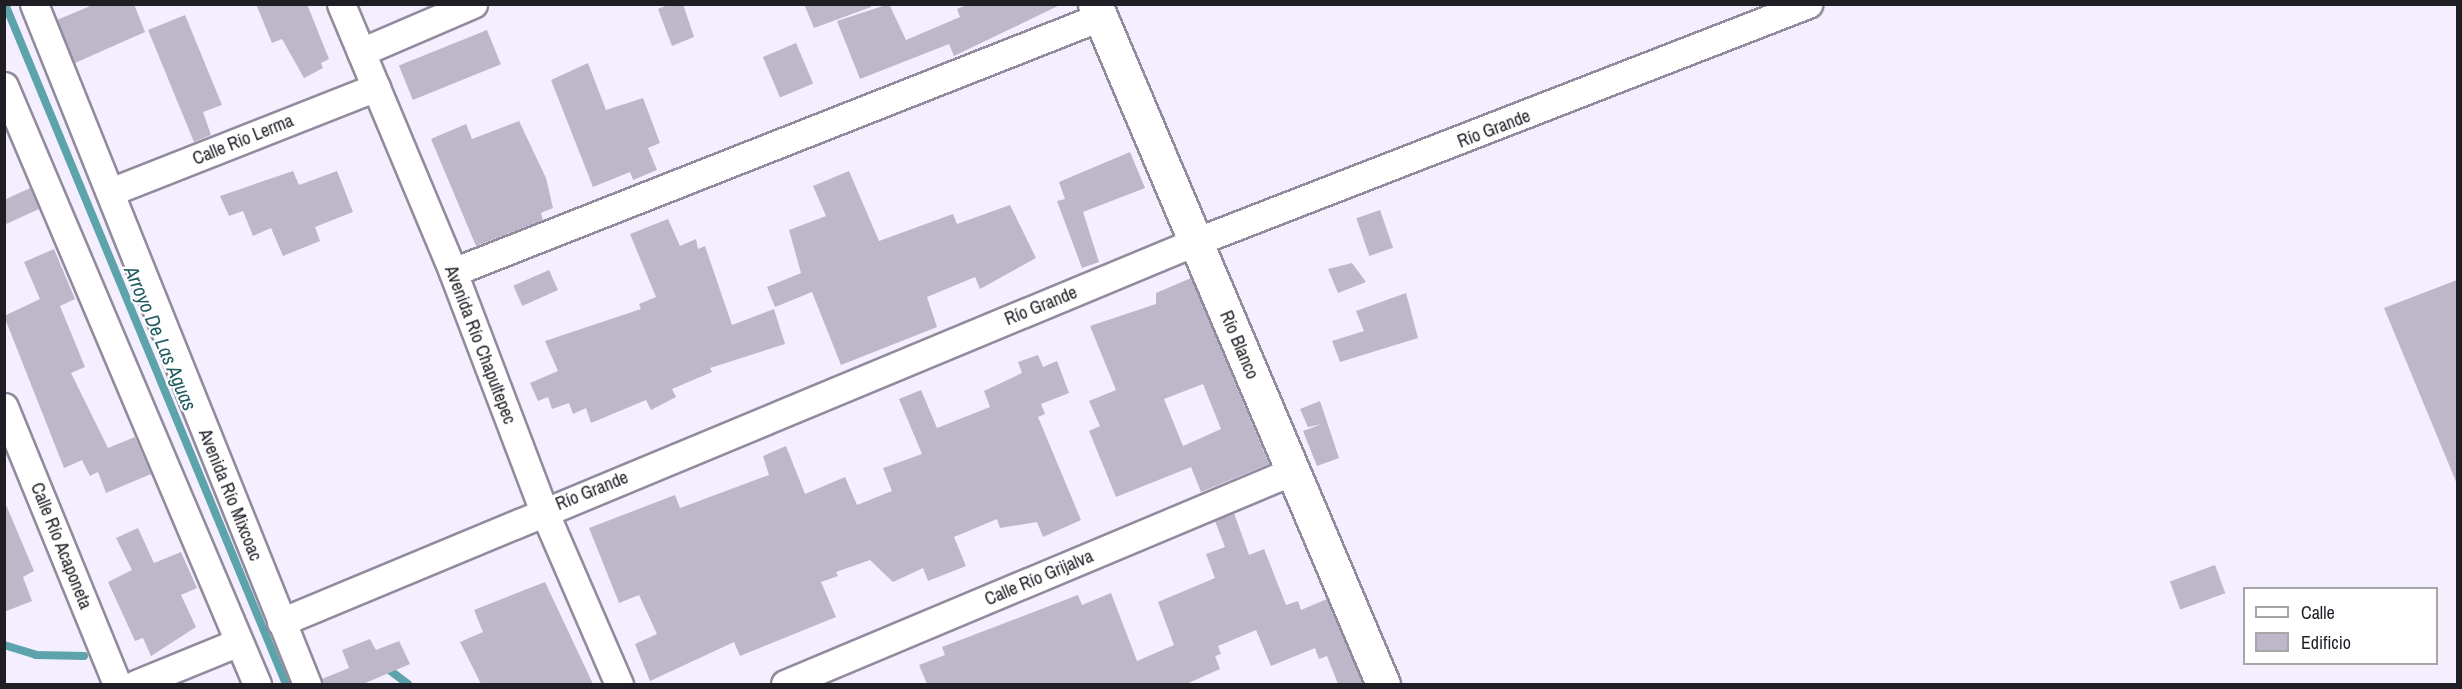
<!DOCTYPE html>
<meta charset="utf-8">
<style>
body{margin:0}
#map{position:relative;width:2462px;height:689px;overflow:hidden;background:#f4eefe;font-family:"Archivo Narrow",sans-serif}
div>[style]{position:absolute}
.stream>*{height:8px;margin:-4px;padding:0 4px;transform-origin:4px;border-radius:4px;background:#5ca3ab}
.building>*{inset:0;background:#beb7ca;transform-origin:0 0}
.roads{filter:drop-shadow(2px 0 #928b9d) drop-shadow(-2px 0 #928b9d) drop-shadow(0 2px #928b9d) drop-shadow(0 -2px #928b9d)}
.street>*{height:27px;margin:-13.5px;padding:0 13.5px;transform-origin:13.5px;border-radius:13.5px;background:#fff}
.secondary>*{height:33px;margin:-16.5px;padding:0 16.5px;transform-origin:16.5px;border-radius:16.5px;background:#fff}
span{translate:-50% -50%;white-space:nowrap;text-align:center;line-height:1.15;-webkit-text-stroke:4.5px #fff;paint-order:stroke}
.street-label{font-size:18px;color:#201e25}
.water-label{font-size:20px;color:#205c62;font-style:italic}
.frame{position:absolute;inset:0;border:6px solid #201e25;pointer-events:none}
.legend{position:absolute;left:2243px;top:587px;width:195px;height:78px;box-sizing:border-box;background:#fff;border:2px solid #a6a5a8;margin:0;padding:8px 10px;list-style:none;font-size:18px;color:#201e25}
.legend li{display:flex;align-items:center;gap:12px;height:30px}
.legend b{width:30px;border:2px solid #a6a5a8}
</style>
<div id="map">
<div class="stream">
<div style="left:5px;top:4px;width:736px;rotate:67.55deg"></div>
<div style="left:4px;top:645px;width:34px;rotate:17deg"></div>
<div style="left:36px;top:655px;width:48px;rotate:1.2deg"></div>
<div style="left:384px;top:666px;width:30px;rotate:37deg"></div>
</div>
<div class="building">
<div style="clip-path:polygon(95px 4px,134px 4px,145px 32px,75px 63px,57px 20px)"></div>
<div style="clip-path:polygon(256px 4px,307px 4px,329px 59px,321px 63px,323px 68px,304px 78px,282px 39px,272px 43px)"></div>
<div style="clip-path:polygon(670px 4px,683px 4px,694px 37px,672px 46px,658px 9px)"></div>
<div style="clip-path:polygon(804px 4px,871px 4px,871px 7px,814px 28px)"></div>
<div style="clip-path:polygon(889px 4px,906px 40px,960px 17px,957px 9px,969px 4px,1062px 4px,954px 56px,949px 44px,860px 79px,837px 21px)"></div>
<div style="clip-path:polygon(185px 15px,222px 105px,203px 112px,211px 135px,194px 142px,148px 30px)"></div>
<div style="left:487px;top:30px;width:37px;height:95px;rotate:68deg"></div>
<div style="left:796px;top:43px;width:44px;height:36px;rotate:67deg"></div>
<div style="clip-path:polygon(588px 63px,606px 110px,643px 98px,660px 143px,648px 148px,657px 170px,633px 180px,630px 172px,593px 187px,551px 80px)"></div>
<div style="clip-path:polygon(519px 121px,546px 178px,553px 208px,541px 213px,543px 220px,476px 246px,431px 139px,466px 124px,472px 139px)"></div>
<div style="clip-path:polygon(1130px 152px,1145px 188px,1083px 212px,1099px 262px,1082px 268px,1057px 201px,1065px 199px,1059px 182px)"></div>
<div style="clip-path:polygon(293px 171px,299px 185px,337px 171px,353px 212px,315px 227px,320px 241px,283px 256px,271px 228px,253px 236px,243px 211px,229px 216px,220px 196px)"></div>
<div style="clip-path:polygon(849px 171px,879px 241px,953px 214px,957px 224px,1010px 205px,1036px 258px,980px 289px,975px 277px,927px 297px,937px 327px,841px 365px,812px 292px,775px 307px,767px 287px,801px 273px,789px 230px,826px 216px,813px 186px)"></div>
<div style="clip-path:polygon(30px 188px,39px 209px,4px 225px,4px 200px)"></div>
<div style="left:1380px;top:210px;width:40px;height:25px;rotate:71deg"></div>
<div style="clip-path:polygon(668px 219px,680px 246px,696px 239px,698px 249px,705px 246px,732px 325px,774px 309px,785px 344px,710px 368px,712px 372px,672px 389px,676px 397px,651px 410px,646px 400px,591px 423px,586px 408px,573px 414px,569px 403px,552px 409px,548px 397px,538px 401px,530px 383px,558px 371px,545px 341px,641px 309px,639px 304px,656px 297px,630px 234px)"></div>
<div style="clip-path:polygon(54px 249px,75px 299px,60px 306px,85px 367px,71px 373px,108px 448px,135px 437px,151px 474px,106px 493px,98px 472px,90px 476px,82px 460px,64px 468px,4px 316px,40px 299px,24px 262px)"></div>
<div style="clip-path:polygon(1352px 263px,1366px 282px,1338px 293px,1328px 269px)"></div>
<div style="left:549px;top:270px;width:22px;height:39px;rotate:66deg"></div>
<div style="clip-path:polygon(evenodd,1191px 278px,1269px 464px,1201px 492px,1191px 467px,1116px 497px,1089px 431px,1100px 426px,1089px 401px,1116px 390px,1090px 326px,1156px 304px,1156px 293px,1191px 278px,1203px 384px,1221px 429px,1183px 446px,1164px 399px,1203px 384px)"></div>
<div style="clip-path:polygon(2457px 280px,2457px 484px,2384px 308px)"></div>
<div style="clip-path:polygon(1406px 293px,1418px 338px,1340px 362px,1332px 341px,1364px 331px,1356px 311px)"></div>
<div style="clip-path:polygon(1038px 355px,1043px 367px,1057px 361px,1069px 393px,1041px 404px,1045px 414px,1038px 417px,1081px 520px,1043px 537px,1037px 522px,1000px 528px,997px 519px,954px 537px,966px 566px,928px 581px,923px 568px,893px 582px,870px 560px,836px 572px,838px 576px,821px 582px,836px 617px,740px 656px,734px 642px,650px 681px,635px 644px,657px 634px,639px 595px,619px 603px,589px 528px,675px 495px,680px 508px,769px 475px,763px 456px,786px 446px,805px 494px,845px 477px,857px 505px,892px 491px,883px 468px,922px 454px,899px 399px,921px 390px,937px 428px,990px 407px,984px 391px,1022px 373px,1018px 362px)"></div>
<div style="clip-path:polygon(1320px 401px,1339px 458px,1317px 466px,1303px 431px,1322px 424px,1308px 427px,1300px 409px)"></div>
<div style="clip-path:polygon(4px 500px,34px 571px,23px 577px,32px 601px,4px 612px)"></div>
<div style="clip-path:polygon(1234px 513px,1249px 555px,1264px 549px,1286px 605px,1298px 601px,1301px 610px,1327px 599px,1363px 684px,1338px 684px,1327px 656px,1319px 659px,1315px 648px,1271px 666px,1256px 630px,1218px 646px,1221px 654px,1215px 656px,1220px 669px,1186px 684px,927px 684px,919px 665px,945px 655px,942px 647px,1078px 595px,1082px 605px,1111px 593px,1137px 661px,1174px 645px,1158px 602px,1215px 578px,1206px 554px,1225px 547px,1215px 521px)"></div>
<div style="clip-path:polygon(138px 528px,154px 563px,181px 552px,197px 588px,181px 595px,196px 627px,151px 656px,143px 638px,135px 641px,108px 582px,132px 570px,116px 538px)"></div>
<div style="left:2215px;top:565px;width:30px;height:48px;rotate:70deg"></div>
<div style="clip-path:polygon(545px 582px,593px 684px,481px 684px,460px 642px,483px 632px,474px 610px)"></div>
<div style="clip-path:polygon(370px 639px,376px 650px,399px 641px,410px 664px,363px 684px,322px 684px,322px 679px,349px 668px,342px 650px)"></div>
</div>
<div class="roads">
<div class="street">
<div style="left:34px;top:4px;width:733px;rotate:68.13deg"></div>
<div style="left:341px;top:4px;width:290px;rotate:67.3deg"></div>
<div style="left:453px;top:272px;width:256px;rotate:69.2deg"></div>
<div style="left:544px;top:511px;width:189px;rotate:66.6deg"></div>
<div style="left:361px;top:52px;width:122px;rotate:-23.2deg"></div>
<div style="left:4px;top:86px;width:649px;rotate:67.07deg"></div>
<div style="left:110px;top:192px;width:286px;rotate:-21.5deg"></div>
<div style="left:453px;top:272px;width:695px;rotate:-21.51deg"></div>
<div style="left:4px;top:407px;width:299px;rotate:67.8deg"></div>
<div style="left:281px;top:622px;width:990px;rotate:-22.58deg"></div>
<div style="left:1195px;top:242px;width:658px;rotate:-21.22deg"></div>
<div style="left:136px;top:684px;width:111px;rotate:-22.2deg"></div>
<div style="left:785px;top:684px;width:551px;rotate:-22.75deg"></div>
</div>
<div class="secondary">
<div style="left:1095px;top:4px;width:738px;rotate:67.05deg"></div>
</div>
</div>
<div class="street-label">
<span style="left:1494px;top:129px;rotate:-21deg">Río Grande</span>
<span style="left:243px;top:140px;rotate:-22deg">Calle Río Lerma</span>
<span style="left:1041px;top:306px;rotate:-22deg">Río Grande</span>
<span style="left:480px;top:345px;rotate:69deg">Avenida Río Chapultepec</span>
<span style="left:1239px;top:345px;rotate:67deg">Río Blanco</span>
<span style="left:592px;top:491px;rotate:-22deg">Río Grande</span>
<span style="left:230px;top:495px;rotate:68deg">Avenida Río Mixcoac</span>
<span style="left:61px;top:546px;rotate:68deg">Calle Río Acaponeta</span>
<span style="left:1039px;top:578px;rotate:-23deg">Calle Río Grijalva</span>
</div>
<div class="water-label">
<span style="left:161px;top:338px;rotate:67deg">Arroyo De Las Aguas</span>
</div>
<div class="frame"></div>
<ul class="legend">
<li><b style="height:8px;background:#fff"></b>Calle</li>
<li><b style="height:16px;background:#beb7ca"></b>Edificio</li>
</ul>
</div>
